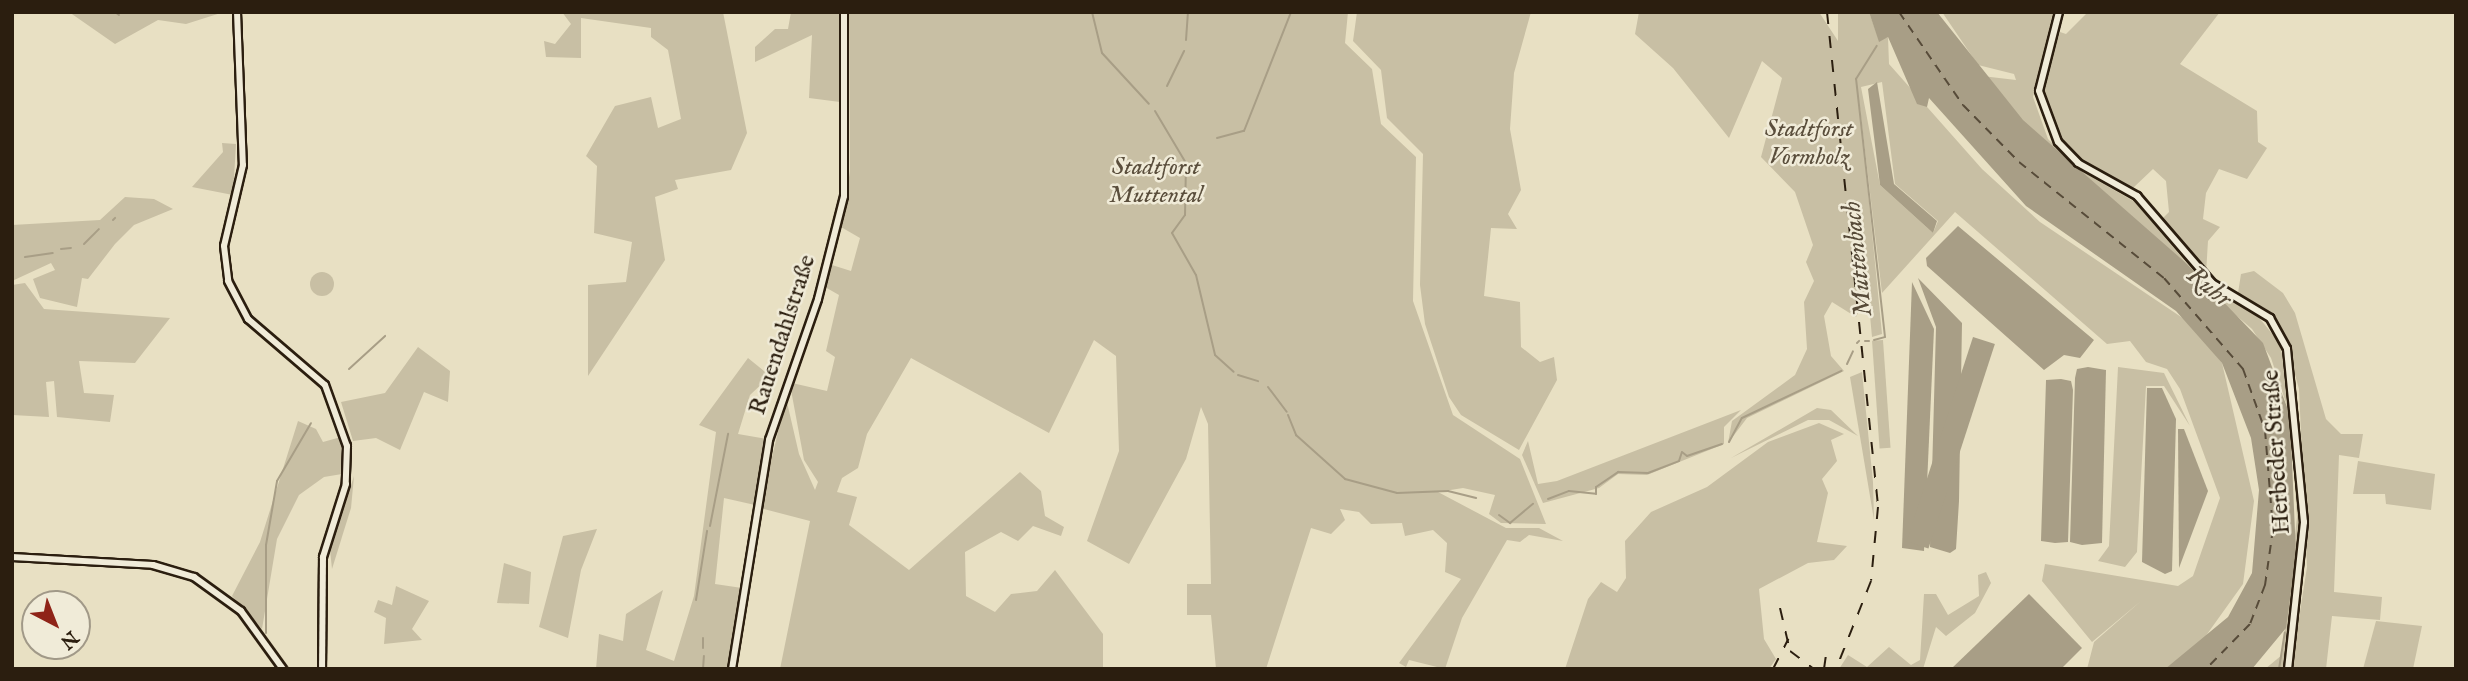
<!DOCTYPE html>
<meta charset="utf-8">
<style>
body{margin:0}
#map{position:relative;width:2468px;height:681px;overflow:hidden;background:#e8e0c3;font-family:"IM FELL English",serif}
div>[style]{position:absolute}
.green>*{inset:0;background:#c8bfa4;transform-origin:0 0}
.round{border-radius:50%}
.water>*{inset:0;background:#a89e86;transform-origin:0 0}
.stream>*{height:2px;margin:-1px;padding:0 1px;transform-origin:1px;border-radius:1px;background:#a89e86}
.ferry>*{height:2px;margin-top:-1px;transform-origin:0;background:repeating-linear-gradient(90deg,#574b39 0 9px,transparent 0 16px)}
.roads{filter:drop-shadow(2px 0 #2b1e0f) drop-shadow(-2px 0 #2b1e0f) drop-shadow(0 2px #2b1e0f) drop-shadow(0 -2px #2b1e0f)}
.secondary>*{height:6px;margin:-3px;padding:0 3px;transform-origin:3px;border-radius:3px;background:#f0ebd8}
.rail>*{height:2px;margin-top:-1px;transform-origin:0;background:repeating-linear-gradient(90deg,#2b1e0f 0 12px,transparent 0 24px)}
span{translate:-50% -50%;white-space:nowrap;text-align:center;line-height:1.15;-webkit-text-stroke:5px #f0ebd8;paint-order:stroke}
.park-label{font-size:24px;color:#5a4e3c;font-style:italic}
.street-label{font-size:24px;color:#2b1e0f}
.water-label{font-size:26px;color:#574b39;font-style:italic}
.frame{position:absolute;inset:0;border:14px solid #2b1e0f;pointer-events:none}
.north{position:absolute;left:21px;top:590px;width:70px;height:70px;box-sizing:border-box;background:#f0ebd8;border:2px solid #a19988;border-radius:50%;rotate:138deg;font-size:19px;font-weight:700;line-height:28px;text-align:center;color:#2b1e0f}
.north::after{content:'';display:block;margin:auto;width:24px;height:32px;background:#8f2418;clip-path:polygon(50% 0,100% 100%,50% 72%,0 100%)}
</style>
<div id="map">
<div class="green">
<div style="clip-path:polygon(69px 12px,224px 12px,186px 24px,158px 20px,115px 44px)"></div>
<div style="clip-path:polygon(562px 12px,723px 12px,747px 133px,731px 170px,675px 180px,678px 189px,655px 197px,665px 260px,588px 376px,588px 285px,626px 282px,632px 242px,594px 233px,597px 166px,586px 156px,615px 106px,651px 97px,658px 128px,681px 119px,668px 50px,651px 37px,651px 28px,581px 18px,581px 58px,546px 57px,544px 41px,555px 44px,571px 24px)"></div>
<div style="clip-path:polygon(791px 12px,841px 12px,840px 102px,809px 98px,812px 35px,755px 62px,755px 47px,775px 29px,788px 29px)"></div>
<div style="clip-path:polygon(849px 12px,1348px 12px,1345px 43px,1372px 69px,1381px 124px,1416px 157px,1413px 301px,1453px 415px,1520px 459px,1546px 524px,1501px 523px,1489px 514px,1495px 495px,1463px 488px,1438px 492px,1506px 528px,1539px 528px,1563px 541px,1529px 535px,1520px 542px,1507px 540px,1462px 618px,1445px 669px,1409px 660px,1406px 667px,1399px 663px,1461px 579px,1445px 572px,1447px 543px,1433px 530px,1405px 536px,1402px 523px,1371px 524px,1359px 512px,1340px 509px,1345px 520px,1331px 534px,1311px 528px,1266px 669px,1216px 669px,1211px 615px,1187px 615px,1187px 584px,1211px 584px,1208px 424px,1201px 407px,1186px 459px,1129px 564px,1087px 541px,1119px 451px,1116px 356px,1094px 340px,1049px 433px,911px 358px,867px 434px,858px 468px,842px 478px,837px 492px,857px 497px,849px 525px,909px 570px,1020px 472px,1041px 491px,1045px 516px,1064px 527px,1061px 536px,1033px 526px,1018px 541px,1001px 532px,965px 552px,966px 596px,995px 612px,1011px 594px,1037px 591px,1055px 570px,1103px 634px,1103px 669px,780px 669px,810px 521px,760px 508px,786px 398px,799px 454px,815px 490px,818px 482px,804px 460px,791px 390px,792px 383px,827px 391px,835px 357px,826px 351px,839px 295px,825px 287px,832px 265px,851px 271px,860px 238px,841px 227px,850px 171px)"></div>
<div style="clip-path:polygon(1357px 12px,1531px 12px,1514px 73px,1510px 129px,1521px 190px,1508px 214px,1517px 229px,1491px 228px,1484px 296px,1520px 302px,1521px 347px,1540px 362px,1554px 357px,1557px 380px,1519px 450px,1461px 415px,1449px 397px,1425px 324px,1420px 285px,1423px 154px,1387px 118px,1381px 70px,1353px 41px)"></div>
<div style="clip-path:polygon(evenodd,1639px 12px,1819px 12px,1838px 41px,1838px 12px,1869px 12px,1879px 40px,1888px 37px,1889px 64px,1982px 169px,2040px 222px,2193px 325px,2222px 363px,2254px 501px,2243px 584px,2200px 644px,2165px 669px,2087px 669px,2094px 642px,2141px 601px,2092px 642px,2042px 581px,2045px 564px,2178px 586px,2193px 576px,2220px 498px,2180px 389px,2167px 369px,2146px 362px,2130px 341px,2107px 344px,1955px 212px,1882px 293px,1859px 100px,1882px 334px,1872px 337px,1868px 294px,1856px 317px,1832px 302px,1824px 316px,1831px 356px,1844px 371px,1747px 418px,1728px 443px,1732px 421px,1795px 375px,1807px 349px,1804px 302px,1814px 281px,1806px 262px,1813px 245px,1795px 192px,1761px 157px,1782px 78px,1762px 61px,1729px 138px,1673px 68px,1635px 34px,1639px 12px,1882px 82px,1895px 184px,1938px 221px,1933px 233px,1880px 185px,1861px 87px,1882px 82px)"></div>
<div style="clip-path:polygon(1942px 12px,2053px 12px,2033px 97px,2048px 139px,2079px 170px,2135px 202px,2204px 284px,2256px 314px,2278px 341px,2286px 366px,2299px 527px,2283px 669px,2265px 669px,2282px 655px,2297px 517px,2290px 415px,2271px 358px,2252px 329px,2202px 286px,2186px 263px,2075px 172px,2022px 120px,1982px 76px,2016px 80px,2014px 74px,1978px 65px)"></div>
<div style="clip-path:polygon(2088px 12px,2220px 12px,2180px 64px,2257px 111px,2258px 142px,2267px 148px,2247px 179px,2219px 169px,2206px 193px,2203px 219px,2220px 227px,2208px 241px,2206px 274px,2162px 219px,2169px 212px,2166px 181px,2153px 169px,2133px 188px,2085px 163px,2054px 131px,2043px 95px,2046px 57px,2052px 58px,2060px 32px,2066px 34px)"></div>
<div style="clip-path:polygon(222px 143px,236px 144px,233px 195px,192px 187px,223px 152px)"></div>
<div style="clip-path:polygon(125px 197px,154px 199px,173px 209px,134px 225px,115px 244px,88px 279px,82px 278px,77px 307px,40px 298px,33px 279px,55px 270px,51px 263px,12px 281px,12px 225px,100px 220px)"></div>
<div style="clip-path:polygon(2254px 271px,2283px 293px,2295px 313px,2326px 419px,2341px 434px,2363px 434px,2359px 458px,2339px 455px,2334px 592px,2382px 597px,2380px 620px,2332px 616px,2326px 669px,2291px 669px,2307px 567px,2299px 389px,2282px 328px,2266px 309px,2238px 293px,2241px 274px)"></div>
<div class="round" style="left:310px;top:272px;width:24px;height:24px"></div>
<div style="clip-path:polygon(25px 283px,44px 309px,170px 318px,135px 363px,79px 361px,84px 393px,114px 395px,110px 422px,57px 417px,54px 381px,46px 382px,49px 417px,12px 415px,12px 285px)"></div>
<div style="left:1883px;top:340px;width:108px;height:11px;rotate:86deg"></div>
<div style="clip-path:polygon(418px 347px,450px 371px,448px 402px,424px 392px,400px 450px,376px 438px,353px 441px,341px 402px,385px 393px)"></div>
<div style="clip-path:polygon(748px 358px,770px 376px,750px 395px,738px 434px,767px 439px,755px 505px,724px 498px,715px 584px,742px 588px,729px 669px,596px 669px,599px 634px,623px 641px,626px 614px,663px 590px,646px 650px,674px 661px,694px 596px,716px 432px,699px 425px)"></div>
<div style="clip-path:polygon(2118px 367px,2164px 373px,2190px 426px,2164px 386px,2146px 386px,2137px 552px,2125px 567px,2098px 561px,2109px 546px)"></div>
<div style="clip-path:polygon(1862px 372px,1873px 482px,1874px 520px,1850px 377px)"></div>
<div style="clip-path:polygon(1817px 408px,1831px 410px,1858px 436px,1829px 420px,1808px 420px,1731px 458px)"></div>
<div style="clip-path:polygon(1741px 410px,1724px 427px,1724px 444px,1647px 475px,1618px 474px,1599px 488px,1543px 503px,1522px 455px,1528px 441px,1538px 484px,1557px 481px)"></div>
<div style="clip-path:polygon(298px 421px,316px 429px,323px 442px,341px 437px,342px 474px,324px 477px,299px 495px,277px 539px,262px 629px,232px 596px,260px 542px)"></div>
<div style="clip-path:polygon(1819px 423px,1844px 434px,1831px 440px,1837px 461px,1822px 479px,1828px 493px,1817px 542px,1847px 546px,1834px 560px,1808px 563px,1759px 589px,1764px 639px,1776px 659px,1769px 669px,1565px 669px,1588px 599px,1601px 582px,1617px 592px,1626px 578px,1625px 541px,1651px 512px,1707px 487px,1768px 442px)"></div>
<div style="clip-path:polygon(2358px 461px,2435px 474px,2431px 510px,2386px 504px,2385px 494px,2353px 494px)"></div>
<div style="clip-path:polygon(354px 476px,351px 508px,332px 569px,330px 550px)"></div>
<div style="clip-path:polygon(597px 529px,581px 570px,568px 638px,539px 627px,563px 536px)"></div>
<div style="clip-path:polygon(504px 563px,531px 572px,529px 604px,497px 603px)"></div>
<div style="clip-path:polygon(1986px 572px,1991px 583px,1975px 613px,1946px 636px,1936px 627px,1923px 669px,1839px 669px,1848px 655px,1867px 667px,1889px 647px,1911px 665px,1920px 660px,1924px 594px,1936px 594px,1948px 615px,1979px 596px,1978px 575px)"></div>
<div style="clip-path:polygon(396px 586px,429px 601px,412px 629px,422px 640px,384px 644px,386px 618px,374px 612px,378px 600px,392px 605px)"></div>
<div style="clip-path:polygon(2376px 621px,2422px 626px,2413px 669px,2363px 669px)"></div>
</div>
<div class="water">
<div style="clip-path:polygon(1869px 12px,1937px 12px,2023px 120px,2186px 263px,2263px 343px,2290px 415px,2296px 555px,2286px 628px,2252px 669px,2165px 669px,2228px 617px,2252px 573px,2259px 490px,2251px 438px,2222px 363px,2176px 311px,2026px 206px,1929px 98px,1927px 107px,1917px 104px,1888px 37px,1879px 42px)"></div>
<div style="clip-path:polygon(1877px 82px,1894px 184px,1937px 221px,1933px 233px,1880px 185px,1868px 89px)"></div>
<div style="clip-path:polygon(1958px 226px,2094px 340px,2080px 358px,2064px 355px,2044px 370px,1927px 266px,1926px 258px)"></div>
<div style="clip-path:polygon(1918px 278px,1962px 323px,1959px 501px,1956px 549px,1950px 553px,1930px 547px,1936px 327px)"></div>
<div style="clip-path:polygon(1912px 282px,1934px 329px,1924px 551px,1902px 548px)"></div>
<div style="left:1973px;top:337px;width:23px;height:215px;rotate:18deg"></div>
<div style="clip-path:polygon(2088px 367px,2106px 370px,2102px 543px,2082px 545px,2070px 542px,2075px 378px,2077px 369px)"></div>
<div style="clip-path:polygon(2061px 379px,2071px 381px,2073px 390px,2068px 542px,2055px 543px,2041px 541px,2046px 380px)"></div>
<div style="clip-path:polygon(2147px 388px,2162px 388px,2176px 419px,2172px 571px,2165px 574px,2142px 562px)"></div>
<div style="clip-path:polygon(2178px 429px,2184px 429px,2208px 491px,2179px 568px)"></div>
<div style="clip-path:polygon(2029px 594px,2082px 648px,2061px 669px,1951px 669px)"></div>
</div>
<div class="stream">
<div style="left:115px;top:12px;width:5px;rotate:37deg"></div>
<div style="left:1092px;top:12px;width:42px;rotate:76.3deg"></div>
<div style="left:1102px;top:53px;width:69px;rotate:47.3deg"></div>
<div style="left:1186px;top:40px;width:28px;rotate:-86deg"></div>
<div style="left:1167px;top:86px;width:39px;rotate:-64deg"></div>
<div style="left:1155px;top:111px;width:61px;rotate:59.2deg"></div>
<div style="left:1186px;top:163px;width:52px;rotate:91.1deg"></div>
<div style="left:1185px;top:215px;width:22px;rotate:126deg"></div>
<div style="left:1172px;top:233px;width:48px;rotate:60.3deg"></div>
<div style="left:1196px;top:275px;width:82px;rotate:76.6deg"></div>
<div style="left:1215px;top:355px;width:25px;rotate:42deg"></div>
<div style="left:1217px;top:138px;width:28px;rotate:-15deg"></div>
<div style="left:1244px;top:131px;width:128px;rotate:-68.4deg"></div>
<div style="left:113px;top:220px;width:3px;rotate:-45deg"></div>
<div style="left:84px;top:244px;width:21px;rotate:-45deg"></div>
<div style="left:61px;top:249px;width:10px;rotate:-6deg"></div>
<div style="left:25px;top:257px;width:28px;rotate:-8deg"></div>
<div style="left:1874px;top:340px;width:11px;rotate:-15deg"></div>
<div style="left:1885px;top:337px;width:260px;rotate:-96.4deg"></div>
<div style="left:1856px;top:79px;width:39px;rotate:-58deg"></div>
<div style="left:1865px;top:341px;width:4px"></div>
<div style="left:1857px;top:343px;width:3px;rotate:-45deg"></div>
<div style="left:1847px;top:364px;width:14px;rotate:-65deg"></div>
<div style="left:349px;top:369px;width:49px;rotate:-42.5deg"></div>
<div style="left:1238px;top:375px;width:21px;rotate:17deg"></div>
<div style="left:1268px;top:387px;width:31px;rotate:53deg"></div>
<div style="left:1288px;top:415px;width:22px;rotate:68deg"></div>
<div style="left:1296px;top:435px;width:66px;rotate:41.9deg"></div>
<div style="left:1345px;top:479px;width:54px;rotate:15.1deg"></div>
<div style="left:1397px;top:493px;width:51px;rotate:-2.2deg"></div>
<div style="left:1448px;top:491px;width:29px;rotate:14deg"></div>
<div style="left:1729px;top:442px;width:27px;rotate:-62deg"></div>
<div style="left:1742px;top:418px;width:110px;rotate:-25.4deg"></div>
<div style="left:1548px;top:499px;width:22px;rotate:-21deg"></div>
<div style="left:1569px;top:491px;width:27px;rotate:6deg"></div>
<div style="left:1596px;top:494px;width:7px;rotate:-90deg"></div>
<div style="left:1596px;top:487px;width:27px;rotate:-34deg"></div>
<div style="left:1618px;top:472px;width:30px;rotate:2deg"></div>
<div style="left:1648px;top:473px;width:33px;rotate:-21deg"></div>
<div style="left:1679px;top:461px;width:9px;rotate:-72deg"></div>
<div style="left:1682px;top:452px;width:6px;rotate:39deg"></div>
<div style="left:1687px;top:456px;width:37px;rotate:-19deg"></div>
<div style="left:1499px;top:515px;width:14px;rotate:36deg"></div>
<div style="left:1510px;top:523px;width:30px;rotate:-40deg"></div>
<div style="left:710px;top:526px;width:94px;rotate:-78.9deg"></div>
<div style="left:696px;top:600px;width:70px;rotate:-80.9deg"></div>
<div style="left:266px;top:633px;width:88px;rotate:-90deg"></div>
<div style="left:266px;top:545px;width:65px;rotate:-80.2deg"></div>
<div style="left:277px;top:481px;width:67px;rotate:-59.6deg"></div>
<div style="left:703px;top:648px;width:10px;rotate:-90deg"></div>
<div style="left:703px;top:669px;width:13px;rotate:-86deg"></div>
<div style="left:2279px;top:669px;width:37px;rotate:-81deg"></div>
</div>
<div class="ferry">
<div style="left:1899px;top:12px;width:113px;rotate:55.5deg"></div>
<div style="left:1963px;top:105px;width:80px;rotate:45.5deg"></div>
<div style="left:2019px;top:162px;width:186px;rotate:38.7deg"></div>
<div style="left:2164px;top:278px;width:121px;rotate:49deg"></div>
<div style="left:2243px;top:369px;width:65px;rotate:70.2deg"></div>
<div style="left:2265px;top:430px;width:99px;rotate:85.4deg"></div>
<div style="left:2273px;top:529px;width:57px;rotate:98.1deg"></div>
<div style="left:2265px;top:585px;width:42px;rotate:111deg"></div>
<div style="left:2250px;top:624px;width:63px;rotate:134.4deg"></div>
</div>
<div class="roads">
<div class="secondary">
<div style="left:237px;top:12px;width:153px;rotate:87.8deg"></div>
<div style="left:243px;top:165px;width:83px;rotate:103.2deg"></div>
<div style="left:224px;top:246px;width:35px;rotate:83deg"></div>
<div style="left:228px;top:281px;width:43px;rotate:62.2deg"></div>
<div style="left:248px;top:319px;width:101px;rotate:40.6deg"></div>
<div style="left:325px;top:385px;width:65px;rotate:70.2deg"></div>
<div style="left:347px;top:446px;width:38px;rotate:92deg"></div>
<div style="left:346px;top:484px;width:77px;rotate:107.5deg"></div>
<div style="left:323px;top:557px;width:112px;rotate:90.5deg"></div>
<div style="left:2059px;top:12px;width:81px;rotate:104.2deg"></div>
<div style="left:2039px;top:91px;width:54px;rotate:69.6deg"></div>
<div style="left:2058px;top:142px;width:29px;rotate:46deg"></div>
<div style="left:2078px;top:163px;width:68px;rotate:29.2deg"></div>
<div style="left:2137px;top:196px;width:115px;rotate:49.2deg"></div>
<div style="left:2212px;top:283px;width:68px;rotate:31.1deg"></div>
<div style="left:2270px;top:318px;width:35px;rotate:61deg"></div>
<div style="left:2287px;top:349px;width:174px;rotate:84.4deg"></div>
<div style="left:2304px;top:522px;width:148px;rotate:96.2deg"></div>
<div style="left:12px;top:557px;width:141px;rotate:3.2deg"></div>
<div style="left:153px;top:565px;width:43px;rotate:16.3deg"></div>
<div style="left:194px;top:577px;width:58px;rotate:35.9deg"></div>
<div style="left:241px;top:611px;width:72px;rotate:54.1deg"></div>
<div style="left:732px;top:669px;width:232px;rotate:-80.8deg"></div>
<div style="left:769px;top:440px;width:149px;rotate:-70.8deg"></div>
<div style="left:818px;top:299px;width:106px;rotate:-75.8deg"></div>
<div style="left:844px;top:196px;width:184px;rotate:-90deg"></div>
</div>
</div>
<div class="rail">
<div style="left:1827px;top:12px;width:498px;rotate:84.1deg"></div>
<div style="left:1878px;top:507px;width:74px;rotate:95.4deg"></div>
<div style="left:1871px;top:581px;width:95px;rotate:111.7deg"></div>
<div style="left:1780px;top:608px;width:44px;rotate:76.9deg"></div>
<div style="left:1790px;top:651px;width:30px;rotate:37deg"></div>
<div style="left:1773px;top:669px;width:34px;rotate:-63deg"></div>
<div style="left:1824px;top:669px;width:15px;rotate:-82deg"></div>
</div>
<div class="park-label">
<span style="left:1809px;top:144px">Stadtforst<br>Vormholz</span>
<span style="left:1156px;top:182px">Stadtforst<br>Muttental</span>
</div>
<div class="street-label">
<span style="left:783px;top:335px;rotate:-72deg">Rauendahlstraße</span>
<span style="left:2277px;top:452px;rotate:-94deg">Herbeder Straße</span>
</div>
<div class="water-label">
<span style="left:1858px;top:259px;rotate:-96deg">Muttenbach</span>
<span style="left:2209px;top:287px;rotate:39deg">Ruhr</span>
</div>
<div class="frame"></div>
<div class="north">N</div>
</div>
